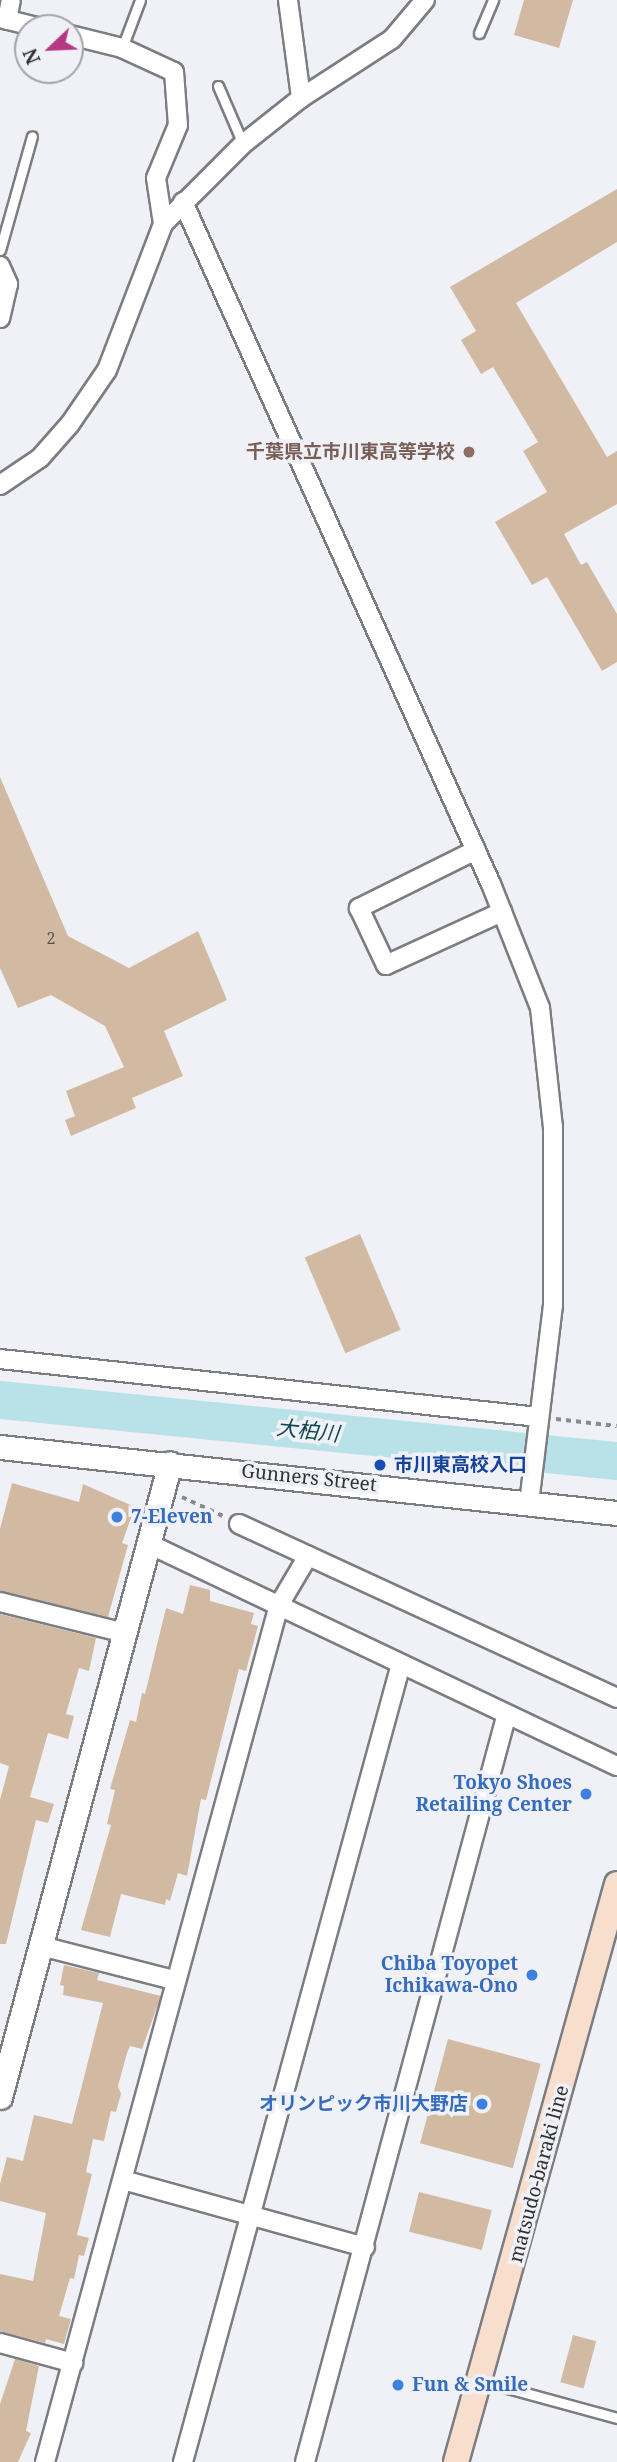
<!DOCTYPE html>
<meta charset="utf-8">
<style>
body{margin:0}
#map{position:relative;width:617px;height:2462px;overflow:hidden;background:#eff1f7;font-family:"Noto Serif","Noto Sans JP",serif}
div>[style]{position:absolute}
.river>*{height:38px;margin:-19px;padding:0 19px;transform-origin:19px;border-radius:19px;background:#b9e2e8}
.building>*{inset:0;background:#d2baa2;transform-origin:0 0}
.path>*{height:3.5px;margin-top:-1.75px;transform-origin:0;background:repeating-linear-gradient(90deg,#888a8d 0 5px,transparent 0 10px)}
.roads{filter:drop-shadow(2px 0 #7c7d82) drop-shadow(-2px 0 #7c7d82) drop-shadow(0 2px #7c7d82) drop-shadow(0 -2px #7c7d82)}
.service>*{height:9px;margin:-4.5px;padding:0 4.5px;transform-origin:4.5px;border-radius:4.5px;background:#fff}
.minor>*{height:18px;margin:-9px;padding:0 9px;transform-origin:9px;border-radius:9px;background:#fff}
.tertiary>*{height:23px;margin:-11.5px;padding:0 11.5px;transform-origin:11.5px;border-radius:11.5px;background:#fff}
.secondary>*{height:24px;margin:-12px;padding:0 12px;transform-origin:12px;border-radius:12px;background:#f8decc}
.dots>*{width:19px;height:19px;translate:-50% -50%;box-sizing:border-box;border:4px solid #eff1f7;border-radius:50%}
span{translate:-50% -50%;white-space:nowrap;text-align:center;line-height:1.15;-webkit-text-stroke:7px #eff1f7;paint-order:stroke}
.number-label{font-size:16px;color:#58534f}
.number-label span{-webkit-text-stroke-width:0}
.education-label{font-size:19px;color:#785e54;font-weight:700}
.right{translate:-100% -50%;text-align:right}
.transit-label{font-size:19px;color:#164399;font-weight:700}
.left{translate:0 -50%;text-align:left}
.street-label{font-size:19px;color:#303133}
.shop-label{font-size:19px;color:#366cbe;font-weight:700}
.water-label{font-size:21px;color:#0c484f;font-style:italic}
.north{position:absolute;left:14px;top:14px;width:70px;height:70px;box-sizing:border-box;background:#eff1f7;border:2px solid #a3a4a9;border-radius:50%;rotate:247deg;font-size:19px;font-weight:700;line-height:28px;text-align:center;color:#303133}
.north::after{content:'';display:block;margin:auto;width:24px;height:32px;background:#b63784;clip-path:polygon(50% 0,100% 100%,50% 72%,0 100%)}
</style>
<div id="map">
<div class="river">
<div style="left:0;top:1400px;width:620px;rotate:5.65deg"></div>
</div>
<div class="building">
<div style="clip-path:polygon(524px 0,573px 0,559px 48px,514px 35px)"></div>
<div style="clip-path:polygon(617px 189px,617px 242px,516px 303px,607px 457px,617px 451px,617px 504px,564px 534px,581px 565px,587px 562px,617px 614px,617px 662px,602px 671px,547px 577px,532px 585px,495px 522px,547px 492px,523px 451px,538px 442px,493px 367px,481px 374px,461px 340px,476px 331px,450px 287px)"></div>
<div style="clip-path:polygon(0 777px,68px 936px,129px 968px,198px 931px,227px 1000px,164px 1031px,183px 1076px,132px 1098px,136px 1108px,71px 1136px,65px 1120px,75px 1116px,66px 1091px,124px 1067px,105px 1026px,51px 995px,18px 1008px,0 968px)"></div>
<div style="left:360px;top:1234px;width:104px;height:60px;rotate:67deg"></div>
<div style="clip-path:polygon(12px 1483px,79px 1502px,83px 1484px,135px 1507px,122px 1543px,128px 1545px,108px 1617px,0 1591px,0 1529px)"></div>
<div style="clip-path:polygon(190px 1585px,210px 1590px,210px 1601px,254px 1613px,251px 1624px,258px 1626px,246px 1671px,239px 1669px,206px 1800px,201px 1799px,187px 1876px,178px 1873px,170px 1901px,166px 1899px,165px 1905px,121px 1894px,110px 1937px,81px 1930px,111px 1825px,107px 1824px,115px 1790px,110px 1789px,130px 1720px,136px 1722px,142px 1693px,145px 1694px,166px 1608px,183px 1614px)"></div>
<div style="clip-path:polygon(0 1614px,96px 1638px,89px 1671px,79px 1668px,66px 1714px,74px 1716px,68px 1739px,48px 1733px,30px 1797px,54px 1804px,48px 1823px,36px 1820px,6px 1944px,0 1944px,0 1800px,9px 1766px,0 1763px)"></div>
<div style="clip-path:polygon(64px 1965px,99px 1973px,97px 1980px,161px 1996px,142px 2049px,130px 2046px,127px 2053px,118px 2086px,121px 2094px,116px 2112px,111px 2111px,104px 2141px,93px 2139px,86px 2172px,92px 2174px,77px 2235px,89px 2238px,84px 2256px,79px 2255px,74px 2279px,70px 2278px,59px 2316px,71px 2319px,64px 2344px,46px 2339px,45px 2343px,0 2331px,0 2274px,33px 2281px,46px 2213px,0 2201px,0 2184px,7px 2157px,23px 2161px,34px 2115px,72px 2124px,103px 2003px,63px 1995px,64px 1986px,60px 1985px)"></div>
<div style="left:448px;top:2039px;width:96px;height:108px;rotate:15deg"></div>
<div style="left:419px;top:2192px;width:75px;height:41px;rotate:14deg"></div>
<div style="left:573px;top:2335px;width:24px;height:49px;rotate:15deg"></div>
<div style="clip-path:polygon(15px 2359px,39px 2366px,26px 2431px,31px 2433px,18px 2462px,0 2462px,0 2404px)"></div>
</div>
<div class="path">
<div style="left:556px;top:1419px;width:61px;rotate:6.5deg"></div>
<div style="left:182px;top:1497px;width:45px;rotate:24.9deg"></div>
</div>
<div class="roads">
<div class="service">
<div style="left:479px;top:33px;width:36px;rotate:-67deg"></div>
<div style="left:122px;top:48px;width:51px;rotate:-69.4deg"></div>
<div style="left:218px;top:86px;width:63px;rotate:66.7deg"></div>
<div style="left:0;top:250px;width:118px;rotate:-74.3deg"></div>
<div style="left:482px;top:2381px;width:140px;rotate:15.3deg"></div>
</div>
<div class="minor">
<div style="left:288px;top:0;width:99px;rotate:82.4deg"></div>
<div style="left:0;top:18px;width:42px;rotate:13.7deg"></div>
<div style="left:7px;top:20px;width:20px;rotate:-79deg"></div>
<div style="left:70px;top:35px;width:54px;rotate:14deg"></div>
<div style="left:122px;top:48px;width:57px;rotate:24.8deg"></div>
<div style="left:174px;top:72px;width:53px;rotate:85.7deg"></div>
<div style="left:178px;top:125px;width:57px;rotate:112.5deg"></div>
<div style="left:156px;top:178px;width:47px;rotate:81.3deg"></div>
<div style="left:183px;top:202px;width:748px;rotate:65.7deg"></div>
<div style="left:491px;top:884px;width:133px;rotate:68.4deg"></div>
<div style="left:540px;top:1008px;width:120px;rotate:83.8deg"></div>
<div style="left:553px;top:1127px;width:178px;rotate:90deg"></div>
<div style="left:553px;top:1305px;width:198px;rotate:96.9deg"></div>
<div style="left:0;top:266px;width:20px;rotate:66deg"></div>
<div style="left:8px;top:284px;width:35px;rotate:103deg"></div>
<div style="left:0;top:485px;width:48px;rotate:-34deg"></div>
<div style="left:40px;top:458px;width:45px;rotate:-48.6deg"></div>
<div style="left:70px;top:424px;width:65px;rotate:-55.6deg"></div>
<div style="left:107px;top:370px;width:156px;rotate:-69deg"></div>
<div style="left:163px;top:224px;width:113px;rotate:-45deg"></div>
<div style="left:243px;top:144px;width:74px;rotate:-38.4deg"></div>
<div style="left:301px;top:98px;width:108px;rotate:-33deg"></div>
<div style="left:392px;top:39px;width:51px;rotate:-49.8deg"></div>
<div style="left:476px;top:850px;width:131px;rotate:153.6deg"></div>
<div style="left:359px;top:908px;width:63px;rotate:64.7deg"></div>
<div style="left:386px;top:965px;width:128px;rotate:-24.6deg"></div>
<div style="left:0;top:1359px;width:541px;rotate:6.15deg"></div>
<div style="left:239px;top:1524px;width:416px;rotate:24.7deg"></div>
<div style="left:149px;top:1544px;width:518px;rotate:25.38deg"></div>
<div style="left:0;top:1602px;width:129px;rotate:13.9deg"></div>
<div style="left:41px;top:1946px;width:136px;rotate:14.4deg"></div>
<div style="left:123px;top:2180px;width:251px;rotate:15.5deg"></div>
<div style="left:0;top:2343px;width:76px;rotate:15.3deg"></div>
<div style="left:45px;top:2462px;width:888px;rotate:-74.73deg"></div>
<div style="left:279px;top:1605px;width:57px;rotate:-59.4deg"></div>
<div style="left:183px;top:2462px;width:827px;rotate:-74.72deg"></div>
<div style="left:305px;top:2462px;width:772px;rotate:-74.9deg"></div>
</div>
<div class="tertiary">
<div style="left:0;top:1447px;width:621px;rotate:6.11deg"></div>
<div style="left:0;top:2097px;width:656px;rotate:-74.99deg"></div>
</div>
<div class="secondary">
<div style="left:456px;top:2462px;width:600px;rotate:-74.43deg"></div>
</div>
</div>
<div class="dots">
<div style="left:469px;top:452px;background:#8d6e63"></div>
<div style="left:380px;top:1465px;background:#1a4fb4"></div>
<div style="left:117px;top:1517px;background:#3f7fe0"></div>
<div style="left:586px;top:1794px;background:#3f7fe0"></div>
<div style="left:532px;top:1975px;background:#3f7fe0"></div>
<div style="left:482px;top:2104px;background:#3f7fe0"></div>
<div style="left:398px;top:2385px;background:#3f7fe0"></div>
</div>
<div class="number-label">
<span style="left:51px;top:938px">2</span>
</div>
<div class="education-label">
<span class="right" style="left:455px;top:452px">千葉県立市川東高等学校</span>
</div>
<div class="transit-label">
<span class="left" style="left:394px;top:1465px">市川東高校入口</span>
</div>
<div class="street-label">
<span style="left:309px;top:1478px;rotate:6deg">Gunners Street</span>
<span style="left:539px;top:2174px;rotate:-75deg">matsudo-baraki line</span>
</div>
<div class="shop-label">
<span class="left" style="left:131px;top:1517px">7-Eleven</span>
<span class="right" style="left:572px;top:1794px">Tokyo Shoes<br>Retailing Center</span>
<span class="right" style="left:518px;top:1975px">Chiba Toyopet<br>Ichikawa-Ono</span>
<span class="right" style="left:468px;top:2104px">オリンピック市川大野店</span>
<span class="left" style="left:412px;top:2385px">Fun &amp; Smile</span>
</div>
<div class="water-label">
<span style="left:308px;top:1430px;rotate:6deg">大柏川</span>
</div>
<div class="north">N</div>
</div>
